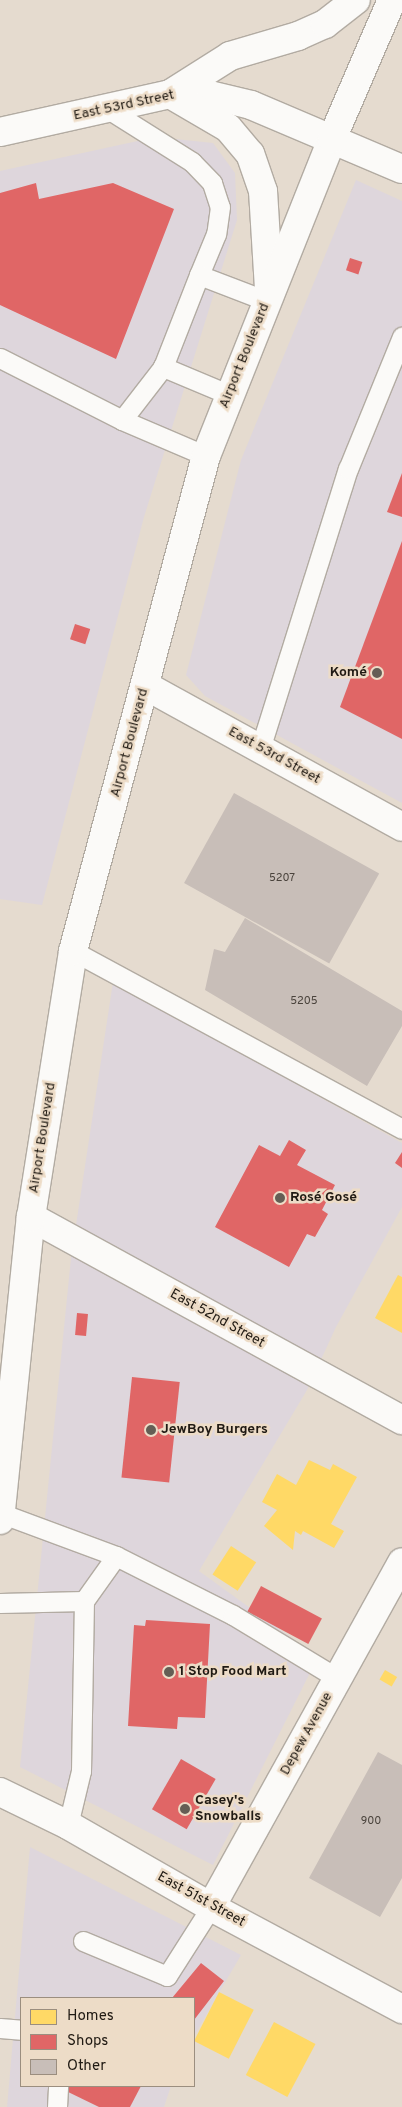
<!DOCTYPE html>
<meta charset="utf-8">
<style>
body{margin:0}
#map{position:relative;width:402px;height:2107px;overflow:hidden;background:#e5dbcf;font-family:Overpass,sans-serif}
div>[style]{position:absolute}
.commercial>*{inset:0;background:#ded6dc}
.homes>*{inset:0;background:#ffd966;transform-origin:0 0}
.shops>*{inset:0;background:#e06666;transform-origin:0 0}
.building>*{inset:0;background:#c8beb8;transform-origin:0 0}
.roads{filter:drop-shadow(1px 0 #b2aba2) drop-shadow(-1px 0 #b2aba2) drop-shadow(0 1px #b2aba2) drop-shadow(0 -1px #b2aba2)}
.lane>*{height:19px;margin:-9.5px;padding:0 9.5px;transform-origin:9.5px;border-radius:9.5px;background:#fbfaf8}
.street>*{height:28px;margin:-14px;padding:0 14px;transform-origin:14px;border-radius:14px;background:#fbfaf8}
.secondary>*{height:28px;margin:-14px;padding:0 14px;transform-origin:14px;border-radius:14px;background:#fbfaf8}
.primary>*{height:28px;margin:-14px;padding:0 14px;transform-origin:14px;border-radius:14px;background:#fbfaf8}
.dots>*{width:14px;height:14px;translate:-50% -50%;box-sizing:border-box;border:2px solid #eddcc7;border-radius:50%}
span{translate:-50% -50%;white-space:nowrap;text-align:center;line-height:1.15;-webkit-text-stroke:5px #eddcc7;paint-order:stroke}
.number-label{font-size:11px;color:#4a433c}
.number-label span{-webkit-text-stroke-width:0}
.street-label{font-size:14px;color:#201a13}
.poi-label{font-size:14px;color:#201a13;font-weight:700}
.right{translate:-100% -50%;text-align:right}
.left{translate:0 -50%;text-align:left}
.legend{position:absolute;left:20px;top:1997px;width:175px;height:90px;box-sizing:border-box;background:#eddcc7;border:1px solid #9b8e7f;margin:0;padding:6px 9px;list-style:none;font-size:15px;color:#201a13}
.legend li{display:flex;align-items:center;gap:10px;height:25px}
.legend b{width:25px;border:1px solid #9b8e7f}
</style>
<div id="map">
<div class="commercial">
<div style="clip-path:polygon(156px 137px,213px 143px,235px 173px,237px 220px,144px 517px,42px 905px,0 899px,0 171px)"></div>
<div style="clip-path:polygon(356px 180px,402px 201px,402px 803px,205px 696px,186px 675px,241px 460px)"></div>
<div style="clip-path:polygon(113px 982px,402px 1143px,402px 1207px,336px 1327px,307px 1390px,199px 1571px,318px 1657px,213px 1865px,20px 1767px,71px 1258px)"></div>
<div style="clip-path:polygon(30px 1847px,241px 1955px,194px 2036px,194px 1998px,21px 1998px,21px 2086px,171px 2086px,164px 2107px,7px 2107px)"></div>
</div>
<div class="homes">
<div style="clip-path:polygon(398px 1275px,402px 1277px,402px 1333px,375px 1318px)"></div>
<div style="clip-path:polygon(309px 1460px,330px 1470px,333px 1464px,357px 1477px,331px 1524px,344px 1531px,334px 1548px,303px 1531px,301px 1535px,295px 1531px,293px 1550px,264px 1526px,277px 1510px,262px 1502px,277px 1474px,296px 1485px)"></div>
<div style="left:231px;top:1546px;width:30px;height:34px;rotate:33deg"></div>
<div style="left:385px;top:1670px;width:14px;height:11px;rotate:30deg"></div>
<div style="left:219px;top:1992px;width:39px;height:55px;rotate:27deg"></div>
<div style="left:274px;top:2022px;width:47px;height:60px;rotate:28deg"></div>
</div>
<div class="shops">
<div style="clip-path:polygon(36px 183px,39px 199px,113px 183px,174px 209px,116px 359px,0 305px,0 193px)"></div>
<div style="left:350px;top:258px;width:13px;height:13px;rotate:18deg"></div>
<div style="clip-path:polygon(402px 473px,402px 517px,387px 512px)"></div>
<div style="clip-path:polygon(402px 541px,402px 739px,340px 707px)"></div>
<div style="left:75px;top:624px;width:16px;height:16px;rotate:18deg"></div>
<div style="clip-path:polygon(289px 1140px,306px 1150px,297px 1165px,335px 1185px,322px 1210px,328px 1214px,315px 1237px,307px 1234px,289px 1267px,215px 1227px,259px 1145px,280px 1156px)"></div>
<div style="clip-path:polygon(402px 1152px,402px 1168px,395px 1163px)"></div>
<div style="left:77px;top:1313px;width:11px;height:22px;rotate:5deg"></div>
<div style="left:132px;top:1377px;width:48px;height:101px;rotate:6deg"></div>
<div style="left:261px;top:1586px;width:69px;height:29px;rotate:28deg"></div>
<div style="clip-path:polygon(146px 1620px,210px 1624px,205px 1718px,178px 1717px,177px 1729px,128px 1726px,134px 1625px,145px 1626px)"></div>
<div style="left:181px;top:1759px;width:40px;height:58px;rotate:30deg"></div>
<div style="clip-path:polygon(201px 1963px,224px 1981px,194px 2020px,194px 1998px,172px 1998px)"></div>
<div style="clip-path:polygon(66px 2086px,141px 2086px,130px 2107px,99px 2107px,64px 2090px)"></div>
</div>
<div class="building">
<div style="left:234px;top:793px;width:166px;height:103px;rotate:29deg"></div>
<div style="clip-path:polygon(245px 918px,402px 1011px,402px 1026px,367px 1086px,205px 990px,214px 949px,225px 952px)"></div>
<div style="clip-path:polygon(378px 1752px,402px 1765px,402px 1878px,380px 1917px,309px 1878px)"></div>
</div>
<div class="roads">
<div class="lane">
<div style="left:108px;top:109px;width:99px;rotate:32.2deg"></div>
<div style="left:192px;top:162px;width:29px;rotate:46deg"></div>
<div style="left:212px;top:183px;width:25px;rotate:72deg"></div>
<div style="left:220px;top:207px;width:27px;rotate:98deg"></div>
<div style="left:216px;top:234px;width:44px;rotate:112.5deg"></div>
<div style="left:0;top:358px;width:137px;rotate:26.9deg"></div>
<div style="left:122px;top:420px;width:91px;rotate:23.2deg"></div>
<div style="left:230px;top:395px;width:73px;rotate:-157.3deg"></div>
<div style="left:163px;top:367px;width:99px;rotate:-68.6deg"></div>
<div style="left:199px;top:275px;width:73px;rotate:20.9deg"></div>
<div style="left:122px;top:420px;width:67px;rotate:-52.3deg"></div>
<div style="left:260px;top:749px;width:294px;rotate:-72.6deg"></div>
<div style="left:348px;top:469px;width:143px;rotate:-67.8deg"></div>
<div style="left:73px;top:951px;width:374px;rotate:28.4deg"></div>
<div style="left:0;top:1513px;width:124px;rotate:20.3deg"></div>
<div style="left:116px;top:1556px;width:131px;rotate:26.8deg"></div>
<div style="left:233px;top:1615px;width:122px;rotate:31.2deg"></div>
<div style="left:0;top:1603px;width:84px;rotate:-1.4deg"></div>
<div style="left:84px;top:1601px;width:55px;rotate:-54.6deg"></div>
<div style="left:68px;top:1825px;width:56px;rotate:-76.5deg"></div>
<div style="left:81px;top:1771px;width:170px;rotate:-89deg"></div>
<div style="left:83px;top:1941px;width:91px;rotate:22.6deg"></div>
<div style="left:167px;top:1976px;width:82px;rotate:-57.5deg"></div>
<div style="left:0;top:2028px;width:21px;rotate:5deg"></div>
<div style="left:57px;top:2107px;width:21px;rotate:-87deg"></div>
</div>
<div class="street">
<div style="left:146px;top:686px;width:292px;rotate:28.8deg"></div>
<div style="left:31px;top:1217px;width:423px;rotate:28.7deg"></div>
<div style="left:211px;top:1907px;width:394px;rotate:-61deg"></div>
</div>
<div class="secondary">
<div style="left:0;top:132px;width:174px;rotate:-12.6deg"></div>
<div style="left:170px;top:94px;width:40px;rotate:1.4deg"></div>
<div style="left:210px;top:95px;width:42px;rotate:13.7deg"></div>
<div style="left:251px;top:105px;width:164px;rotate:23deg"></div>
<div style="left:0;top:1792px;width:76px;rotate:25.9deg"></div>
<div style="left:68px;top:1825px;width:165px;rotate:29.8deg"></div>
<div style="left:211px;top:1907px;width:217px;rotate:28.1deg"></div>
</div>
<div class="primary">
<div style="left:269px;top:289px;width:98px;rotate:-93.5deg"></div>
<div style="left:263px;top:191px;width:39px;rotate:-109deg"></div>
<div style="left:250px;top:154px;width:34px;rotate:-130deg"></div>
<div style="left:228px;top:128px;width:67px;rotate:-149.6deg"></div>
<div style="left:170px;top:94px;width:71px;rotate:-32.3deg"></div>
<div style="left:230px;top:56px;width:71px;rotate:-16.4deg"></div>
<div style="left:298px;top:36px;width:30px;rotate:-24deg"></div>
<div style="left:325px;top:24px;width:39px;rotate:-38deg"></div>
<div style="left:0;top:1520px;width:305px;rotate:-84.2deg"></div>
<div style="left:31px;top:1217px;width:269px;rotate:-81deg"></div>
<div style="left:73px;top:951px;width:513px;rotate:-74.96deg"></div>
<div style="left:206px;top:456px;width:341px;rotate:-68.3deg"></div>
<div style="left:332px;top:139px;width:151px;rotate:-66.7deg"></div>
</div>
</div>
<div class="dots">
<div style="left:377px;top:673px;background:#655e55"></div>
<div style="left:280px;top:1198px;background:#655e55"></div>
<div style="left:151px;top:1430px;background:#655e55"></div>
<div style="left:169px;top:1672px;background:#655e55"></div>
<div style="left:185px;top:1809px;background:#655e55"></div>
</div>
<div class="number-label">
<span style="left:282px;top:878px">5207</span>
<span style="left:304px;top:1001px">5205</span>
<span style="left:371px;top:1821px">900</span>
</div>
<div class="street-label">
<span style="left:124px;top:106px;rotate:-12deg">East 53rd Street</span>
<span style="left:245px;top:356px;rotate:-68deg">Airport Boulevard</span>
<span style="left:130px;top:743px;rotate:-75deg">Airport Boulevard</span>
<span style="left:274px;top:756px;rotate:29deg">East 53rd Street</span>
<span style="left:43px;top:1138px;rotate:-81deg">Airport Boulevard</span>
<span style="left:217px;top:1319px;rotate:29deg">East 52nd Street</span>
<span style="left:307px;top:1734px;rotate:-61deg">Depew Avenue</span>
<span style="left:201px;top:1900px;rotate:29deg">East 51st Street</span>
</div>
<div class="poi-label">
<span class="right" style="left:367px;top:673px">Komé</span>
<span class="left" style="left:290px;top:1198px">Rosé Gosé</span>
<span class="left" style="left:161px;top:1430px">JewBoy Burgers</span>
<span class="left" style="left:179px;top:1672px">1 Stop Food Mart</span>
<span class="left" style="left:195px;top:1809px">Casey's<br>Snowballs</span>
</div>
<ul class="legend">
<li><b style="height:14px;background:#ffd966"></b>Homes</li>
<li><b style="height:14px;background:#e06666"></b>Shops</li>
<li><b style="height:14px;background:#c8beb8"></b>Other</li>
</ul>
</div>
